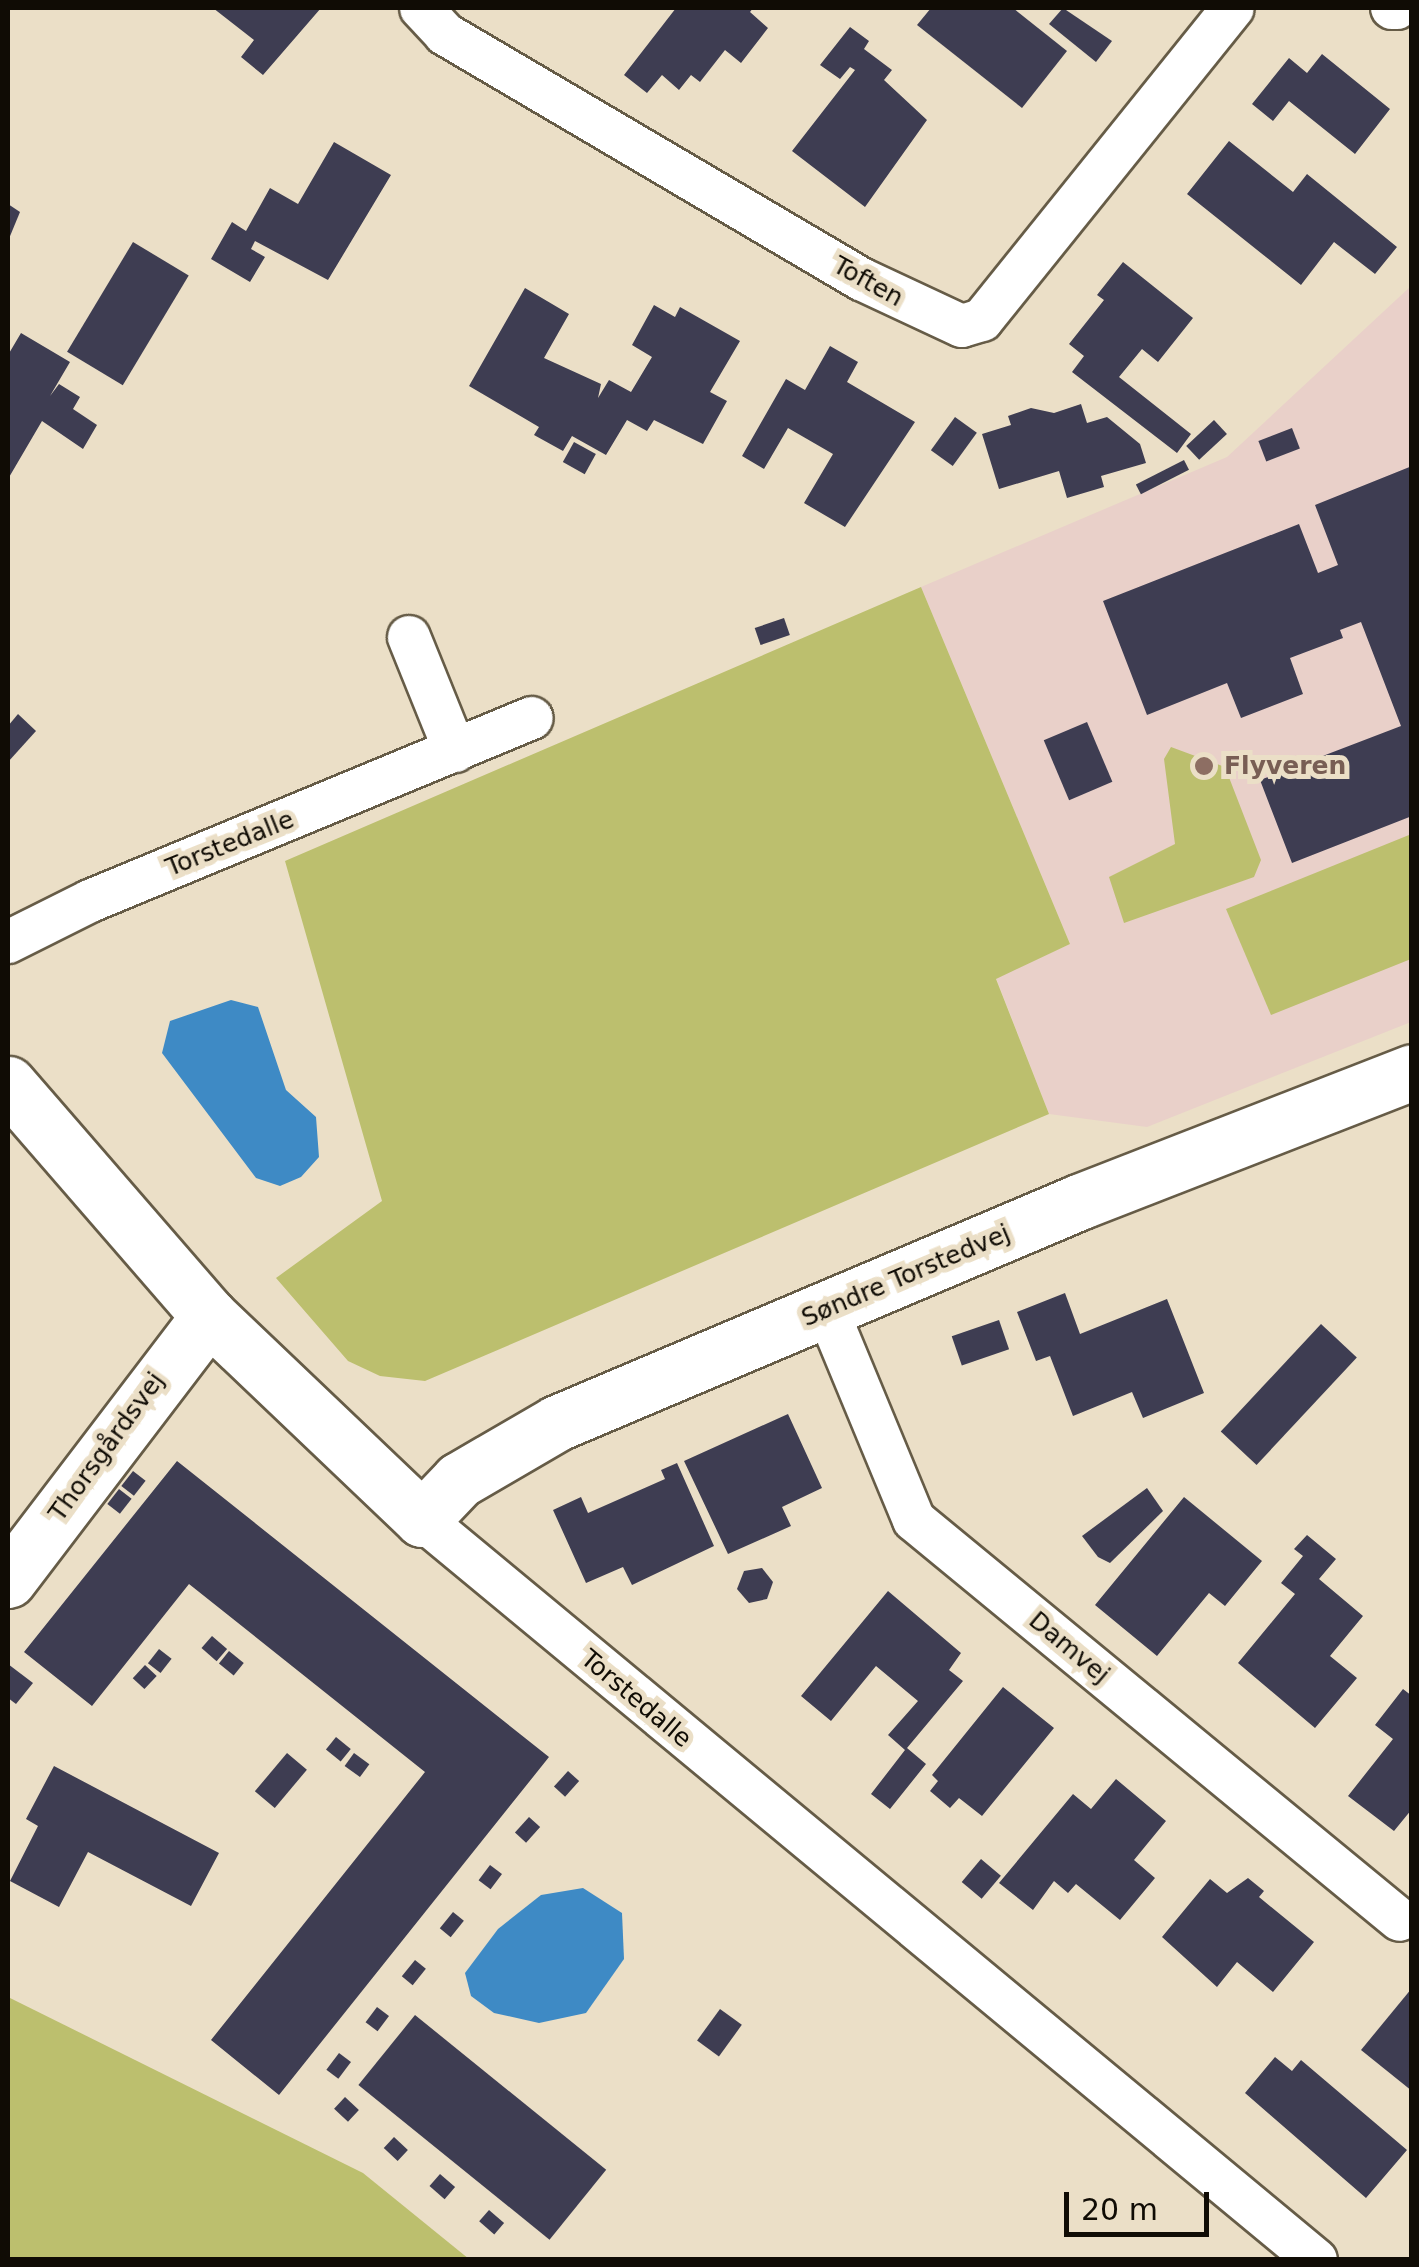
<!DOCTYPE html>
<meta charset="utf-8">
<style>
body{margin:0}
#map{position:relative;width:1419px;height:2267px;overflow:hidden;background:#ebdfc7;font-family:"DejaVu Sans",sans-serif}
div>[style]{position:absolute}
.education>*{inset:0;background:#e9d0c9}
.green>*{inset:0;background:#bcbf6e}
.water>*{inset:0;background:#3e8ac5}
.building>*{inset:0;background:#3e3d52;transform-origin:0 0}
.roads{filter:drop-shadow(2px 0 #665c47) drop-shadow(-2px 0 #665c47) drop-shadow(0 2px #665c47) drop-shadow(0 -2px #665c47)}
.street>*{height:42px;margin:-21px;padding:0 21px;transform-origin:21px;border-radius:21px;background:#fff}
.secondary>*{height:55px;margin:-27.5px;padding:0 27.5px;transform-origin:27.5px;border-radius:27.5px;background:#fff}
.dots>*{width:28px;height:28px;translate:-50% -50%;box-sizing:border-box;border:5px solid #ebdfc7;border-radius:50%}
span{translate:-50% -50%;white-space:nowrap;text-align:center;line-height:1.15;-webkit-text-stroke:10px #ebdfc7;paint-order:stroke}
.street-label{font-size:25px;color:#100c05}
.education-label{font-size:25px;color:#785e54;font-weight:700}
.left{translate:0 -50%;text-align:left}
.frame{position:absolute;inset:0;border:10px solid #100c05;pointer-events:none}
.scale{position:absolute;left:1064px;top:2192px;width:145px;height:45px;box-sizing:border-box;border:5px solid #100c05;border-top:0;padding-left:12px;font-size:30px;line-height:35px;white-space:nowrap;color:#100c05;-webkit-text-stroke:8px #ebdfc7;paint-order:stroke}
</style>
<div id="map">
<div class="education">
<div style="clip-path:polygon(1411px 286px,1411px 1022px,1147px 1127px,1049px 1114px,996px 978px,1070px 944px,921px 587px,1227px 457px)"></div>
</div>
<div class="green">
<div style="clip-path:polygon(921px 587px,1070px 944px,996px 979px,1049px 1114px,425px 1381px,380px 1376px,348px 1361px,276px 1278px,382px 1201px,285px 861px)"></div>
<div style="clip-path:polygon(1171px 747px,1225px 767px,1261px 860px,1254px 877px,1124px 923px,1109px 877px,1175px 844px,1164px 759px)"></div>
<div style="clip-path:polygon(1409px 835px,1411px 959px,1271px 1015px,1226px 909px)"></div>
<div style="clip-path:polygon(8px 1997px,363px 2173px,469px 2259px,8px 2259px)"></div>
</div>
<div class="water">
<div style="clip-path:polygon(231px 1000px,258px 1007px,286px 1090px,316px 1117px,319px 1157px,301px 1177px,280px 1186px,256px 1178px,162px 1053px,170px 1021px)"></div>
<div style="clip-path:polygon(583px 1888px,622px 1913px,624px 1959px,586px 2013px,539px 2023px,494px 2013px,471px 1996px,465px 1973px,498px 1929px,541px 1895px)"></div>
</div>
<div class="building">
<div style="clip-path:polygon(213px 8px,321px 8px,263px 75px,241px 57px,254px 40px)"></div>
<div style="clip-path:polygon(676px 8px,753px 8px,750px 12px,768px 28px,741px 63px,725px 50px,700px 82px,691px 75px,679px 90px,662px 75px,647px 93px,624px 75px)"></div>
<div style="clip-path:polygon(931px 8px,1013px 8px,1067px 51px,1022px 108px,917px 25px)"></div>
<div style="clip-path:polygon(1063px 8px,1112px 41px,1096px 62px,1049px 24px)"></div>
<div style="clip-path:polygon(850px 27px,869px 41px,864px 49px,892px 70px,884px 80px,927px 120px,865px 207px,792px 151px,855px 70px,850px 67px,840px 79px,820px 65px)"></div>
<div style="clip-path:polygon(1322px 54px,1390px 109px,1355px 154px,1289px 101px,1273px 121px,1252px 104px,1289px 58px,1307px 73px)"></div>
<div style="clip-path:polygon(1229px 141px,1293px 192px,1307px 174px,1397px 247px,1375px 274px,1334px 242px,1301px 285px,1187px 194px)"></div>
<div style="clip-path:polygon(334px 142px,391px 175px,328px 280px,255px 241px,251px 249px,265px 257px,250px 282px,211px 259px,232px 222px,246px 231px,270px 188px,298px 204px)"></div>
<div style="clip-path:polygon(8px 204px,20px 212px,8px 241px)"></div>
<div style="left:133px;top:242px;width:65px;height:128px;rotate:31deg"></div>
<div style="clip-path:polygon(1123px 262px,1193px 318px,1158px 362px,1142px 349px,1119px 377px,1191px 434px,1177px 453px,1072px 372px,1084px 356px,1069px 344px,1104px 300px,1097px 295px)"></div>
<div style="clip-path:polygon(525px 288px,569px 314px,544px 358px,601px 384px,598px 398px,609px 380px,631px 392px,652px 357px,632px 345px,654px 305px,675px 317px,680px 307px,740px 341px,710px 392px,727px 401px,703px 444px,654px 420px,647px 431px,627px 420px,606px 455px,572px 436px,563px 451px,534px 435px,539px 427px,469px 386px)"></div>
<div style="clip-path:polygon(21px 333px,70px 362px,50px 396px,59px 384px,80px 397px,73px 409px,97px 425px,83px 449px,42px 421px,8px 479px,8px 355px)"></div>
<div style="clip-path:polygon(830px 346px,858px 362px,847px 382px,915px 422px,845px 527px,804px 503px,833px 454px,788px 428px,764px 469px,742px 456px,786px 379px,805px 390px)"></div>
<div style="clip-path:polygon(1081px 404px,1087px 423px,1107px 417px,1140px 444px,1146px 463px,1101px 476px,1104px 487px,1067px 498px,1059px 471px,999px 489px,982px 434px,1011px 425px,1008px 416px,1031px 408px,1054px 413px)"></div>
<div style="left:955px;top:417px;width:27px;height:41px;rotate:36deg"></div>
<div style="left:1214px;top:420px;width:19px;height:38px;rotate:47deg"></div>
<div style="left:1292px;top:428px;width:22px;height:36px;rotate:69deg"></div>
<div style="left:574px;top:442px;width:25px;height:23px;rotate:29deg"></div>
<div style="left:1184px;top:460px;width:11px;height:54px;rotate:63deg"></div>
<div style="clip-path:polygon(1412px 466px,1412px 816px,1292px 863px,1260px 780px,1401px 726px,1361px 622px,1340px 630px,1343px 638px,1290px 658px,1303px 694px,1241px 718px,1227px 683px,1147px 715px,1103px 601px,1299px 524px,1318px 573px,1338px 565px,1315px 505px)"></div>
<div style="left:784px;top:618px;width:18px;height:31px;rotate:71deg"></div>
<div style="clip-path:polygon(18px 714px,36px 731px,8px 762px,8px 726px)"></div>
<div style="left:1087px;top:722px;width:65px;height:47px;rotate:67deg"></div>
<div style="clip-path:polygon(1065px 1293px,1080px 1334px,1167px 1299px,1204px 1393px,1143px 1418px,1132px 1392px,1073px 1416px,1050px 1356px,1036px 1361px,1017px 1312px)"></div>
<div style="left:999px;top:1320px;width:31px;height:50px;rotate:71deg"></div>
<div style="left:1321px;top:1324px;width:49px;height:147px;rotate:43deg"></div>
<div style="clip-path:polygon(788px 1414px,822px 1488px,782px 1507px,791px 1526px,728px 1554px,684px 1461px)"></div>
<div style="clip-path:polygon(177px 1461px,549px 1757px,279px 2095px,211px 2040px,425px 1772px,189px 1584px,92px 1706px,24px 1652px)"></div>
<div style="clip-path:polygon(677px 1463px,714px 1546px,632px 1585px,623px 1567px,586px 1583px,553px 1510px,581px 1497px,588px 1513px,665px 1479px,661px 1470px)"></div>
<div style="left:133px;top:1471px;width:16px;height:19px;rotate:38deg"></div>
<div style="clip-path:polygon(1147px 1488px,1163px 1511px,1110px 1563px,1098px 1557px,1082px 1536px)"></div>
<div style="left:119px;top:1489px;width:16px;height:19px;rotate:38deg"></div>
<div style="clip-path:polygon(1184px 1497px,1262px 1561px,1225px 1606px,1209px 1593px,1157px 1656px,1095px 1605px)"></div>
<div style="clip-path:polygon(1307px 1535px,1336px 1559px,1319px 1579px,1363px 1616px,1330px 1656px,1357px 1678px,1315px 1728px,1238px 1663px,1295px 1594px,1281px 1583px,1303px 1556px,1294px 1549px)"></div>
<div style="clip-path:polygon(762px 1568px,773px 1582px,767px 1599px,749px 1603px,737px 1589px,744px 1571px)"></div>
<div style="clip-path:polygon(888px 1591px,961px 1653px,949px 1670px,963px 1681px,907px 1748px,926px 1764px,890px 1809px,871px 1794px,905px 1750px,888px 1735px,918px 1701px,876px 1666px,831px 1721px,801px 1696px)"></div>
<div style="left:212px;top:1636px;width:20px;height:16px;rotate:41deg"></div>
<div style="left:159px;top:1649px;width:16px;height:18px;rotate:38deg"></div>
<div style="left:229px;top:1651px;width:19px;height:16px;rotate:39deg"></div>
<div style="clip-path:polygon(8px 1664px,33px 1683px,16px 1704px,8px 1698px)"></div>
<div style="left:145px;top:1665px;width:16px;height:18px;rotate:43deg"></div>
<div style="clip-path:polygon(1003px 1687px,1054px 1728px,982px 1816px,959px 1798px,950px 1808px,930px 1791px,938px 1781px,932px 1775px)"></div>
<div style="clip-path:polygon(1403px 1689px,1412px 1696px,1412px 1809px,1394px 1831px,1348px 1796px,1393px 1739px,1375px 1725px)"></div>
<div style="left:336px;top:1737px;width:19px;height:16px;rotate:39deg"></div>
<div style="left:287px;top:1753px;width:26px;height:50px;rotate:40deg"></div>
<div style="left:354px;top:1753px;width:19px;height:16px;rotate:36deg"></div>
<div style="clip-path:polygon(54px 1766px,219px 1853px,191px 1906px,88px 1852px,59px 1907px,10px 1881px,38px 1826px,26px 1819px)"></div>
<div style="left:568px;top:1771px;width:15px;height:21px;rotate:42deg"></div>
<div style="clip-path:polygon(1116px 1779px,1166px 1821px,1134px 1860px,1155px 1878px,1120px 1920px,1076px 1884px,1068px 1893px,1054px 1881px,1033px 1910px,999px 1883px,1073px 1794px,1091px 1809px)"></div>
<div style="left:529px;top:1817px;width:15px;height:21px;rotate:42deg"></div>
<div style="left:981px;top:1859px;width:26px;height:30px;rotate:40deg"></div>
<div style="left:490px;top:1865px;width:15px;height:19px;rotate:37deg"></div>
<div style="clip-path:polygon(1248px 1878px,1264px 1891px,1259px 1897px,1314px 1942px,1273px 1992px,1237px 1962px,1217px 1987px,1162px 1937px,1210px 1879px,1227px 1893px)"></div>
<div style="left:453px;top:1912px;width:14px;height:21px;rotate:39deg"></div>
<div style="left:415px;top:1960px;width:14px;height:21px;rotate:39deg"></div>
<div style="clip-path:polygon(1412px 1988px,1412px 2091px,1361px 2050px)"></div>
<div style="left:377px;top:2007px;width:15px;height:19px;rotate:37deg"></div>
<div style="left:720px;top:2009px;width:27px;height:39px;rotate:36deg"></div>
<div style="left:415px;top:2015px;width:246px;height:90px;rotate:39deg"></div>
<div style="left:339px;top:2053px;width:15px;height:21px;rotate:37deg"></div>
<div style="clip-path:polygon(1275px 2057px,1292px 2071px,1301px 2060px,1407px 2150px,1366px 2198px,1245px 2093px)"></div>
<div style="left:345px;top:2097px;width:19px;height:16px;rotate:43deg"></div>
<div style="left:394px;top:2137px;width:19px;height:15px;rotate:43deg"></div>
<div style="left:440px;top:2174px;width:20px;height:16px;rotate:41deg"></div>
<div style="left:489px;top:2210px;width:20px;height:15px;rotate:41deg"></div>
</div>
<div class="roads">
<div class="street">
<div style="left:421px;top:8px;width:35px;rotate:47deg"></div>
<div style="left:445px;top:34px;width:483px;rotate:30.5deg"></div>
<div style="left:861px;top:279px;width:111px;rotate:25deg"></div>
<div style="left:962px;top:326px;width:21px;rotate:-17deg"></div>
<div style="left:982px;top:320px;width:400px;rotate:-51.2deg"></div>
<div style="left:1392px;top:8px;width:5px"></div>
<div style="left:409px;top:637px;width:123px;rotate:68deg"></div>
<div style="left:8px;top:942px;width:92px;rotate:-26.6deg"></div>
<div style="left:90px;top:901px;width:478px;rotate:-22.5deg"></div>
<div style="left:827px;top:1310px;width:227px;rotate:67.5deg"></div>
<div style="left:914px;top:1520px;width:629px;rotate:39.46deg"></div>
<div style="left:422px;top:1519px;width:1161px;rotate:39.65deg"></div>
</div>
<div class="secondary">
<div style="left:8px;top:1084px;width:307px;rotate:49.1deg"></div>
<div style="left:209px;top:1316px;width:294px;rotate:43.6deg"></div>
<div style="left:422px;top:1519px;width:54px;rotate:-46.5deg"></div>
<div style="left:459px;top:1480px;width:113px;rotate:-30.2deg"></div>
<div style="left:557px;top:1423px;width:567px;rotate:-22.95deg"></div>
<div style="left:1079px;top:1202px;width:357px;rotate:-21.3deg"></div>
<div style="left:8px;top:1580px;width:332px;rotate:-52.7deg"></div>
</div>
</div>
<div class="dots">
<div style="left:1204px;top:766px;background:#8d6e63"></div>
</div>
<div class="street-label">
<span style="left:868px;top:282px;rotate:29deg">Toften</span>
<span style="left:230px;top:844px;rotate:-22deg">Torstedalle</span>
<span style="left:906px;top:1276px;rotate:-23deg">Søndre Torstedvej</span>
<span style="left:107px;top:1447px;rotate:-54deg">Thorsgårdsvej</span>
<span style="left:1069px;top:1648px;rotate:40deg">Damvej</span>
<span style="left:636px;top:1699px;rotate:40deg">Torstedalle</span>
</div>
<div class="education-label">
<span class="left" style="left:1224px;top:766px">Flyveren</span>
</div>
<div class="frame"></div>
<div class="scale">20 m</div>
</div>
